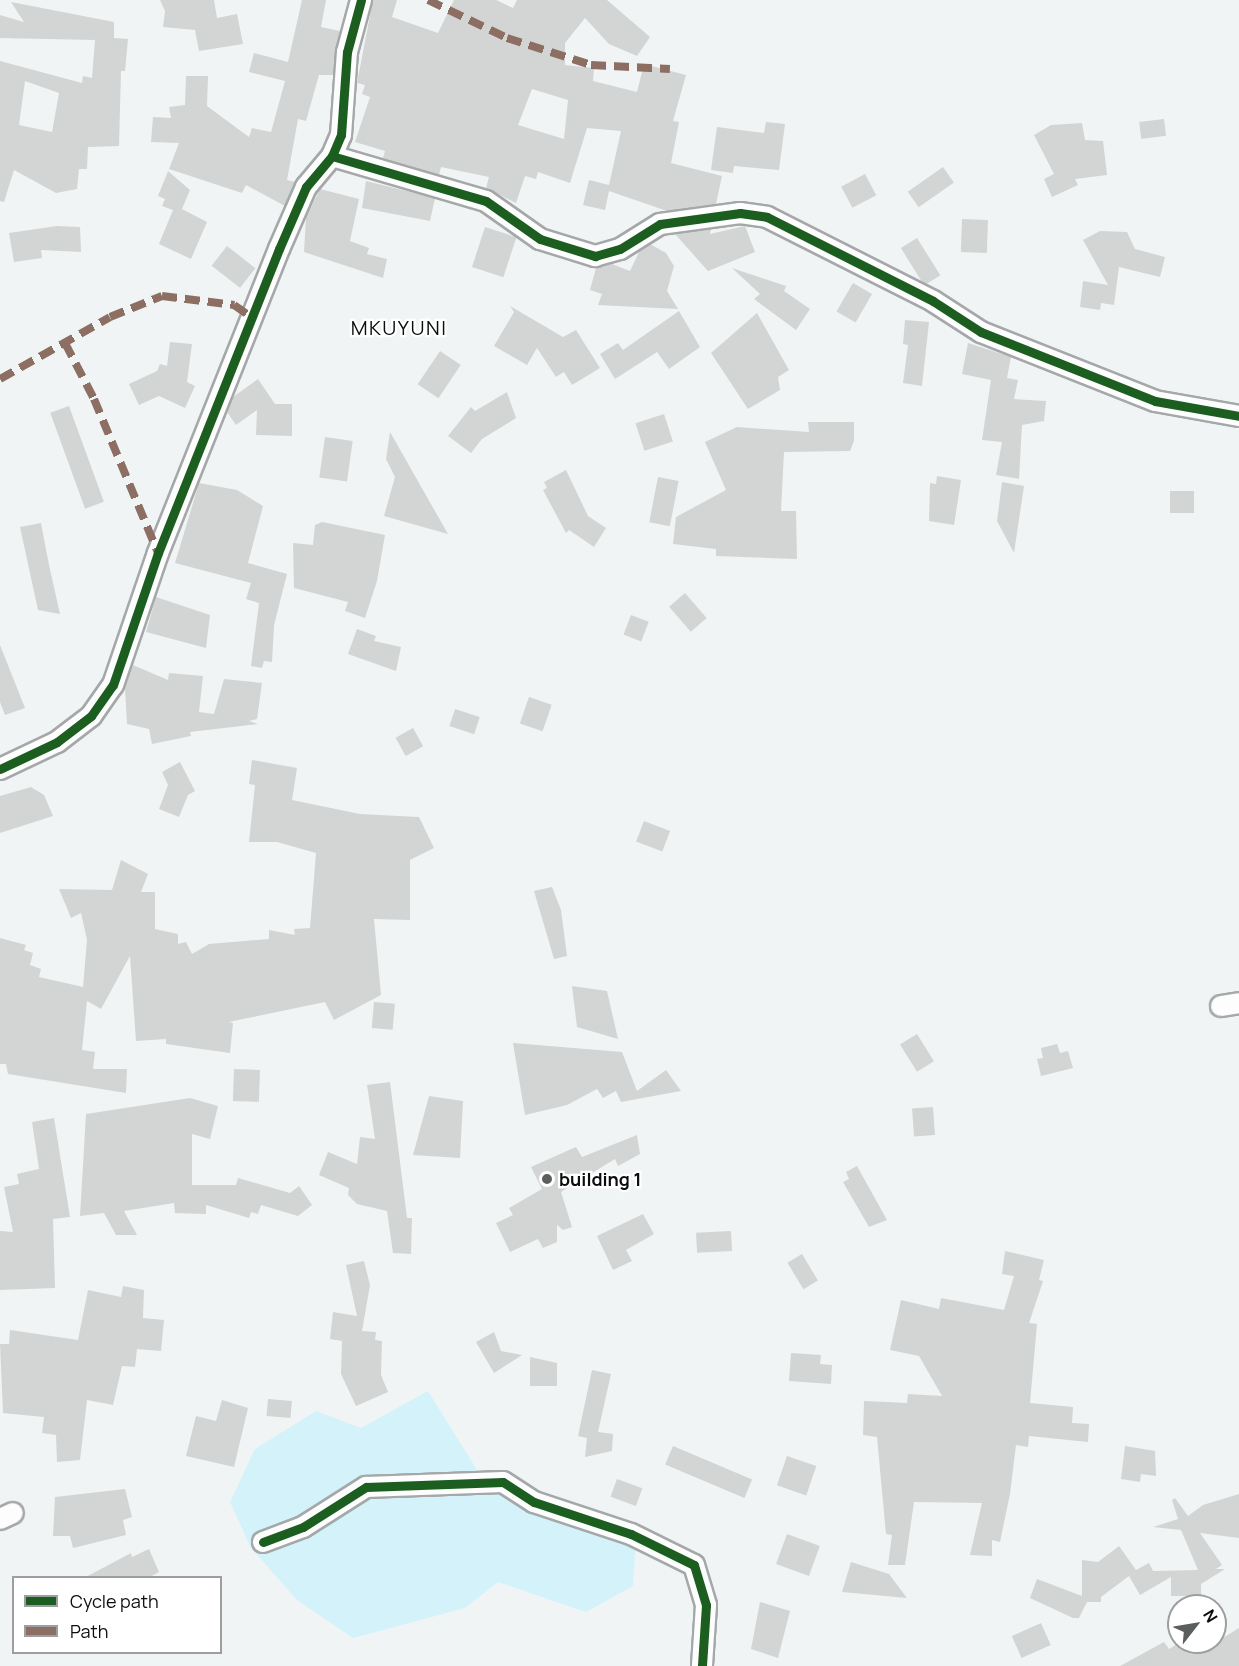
<!DOCTYPE html>
<style>
body{margin:0}
#map{position:relative;width:1239px;height:1666px;overflow:hidden;background:#f0f4f5;font-family:Manrope,sans-serif}
div>[style]{position:absolute}
.green>*{inset:0;background:#d4f2f9}
.building>*{inset:0;background:#d3d5d4;transform-origin:0 0}
.roads{filter:drop-shadow(2px 0 #a5a8a9) drop-shadow(-2px 0 #a5a8a9) drop-shadow(0 2px #a5a8a9) drop-shadow(0 -2px #a5a8a9)}
.minor>*{height:20px;margin:-10px;padding:0 10px;transform-origin:10px;border-radius:10px;background:#fdfdfe}
.quiet>*{height:8px;margin-top:-4px;transform-origin:0;background:repeating-linear-gradient(90deg,#8d6e63 0 15px,transparent 0 23px)}
.cycleway>*{height:9px;margin:-4.5px;padding:0 4.5px;transform-origin:4.5px;border-radius:4.5px;background:#1b5e20}
.dots>*{width:16px;height:16px;translate:-50% -50%;box-sizing:border-box;border:3px solid #fff;border-radius:50%}
span{translate:-50% -50%;white-space:nowrap;text-align:center;line-height:1.15;-webkit-text-stroke:4.5px #fff;paint-order:stroke}
.poi-label{font-size:18px;color:#0b0d0e;font-weight:700}
.left{translate:0 -50%;text-align:left}
.neighbourhood-label{font-size:20px;color:#0b0d0e;letter-spacing:1.5px}
.legend{position:absolute;left:12px;top:1576px;width:210px;height:78px;box-sizing:border-box;background:#fff;border:2px solid #9d9e9f;margin:0;padding:8px 10px;list-style:none;font-size:18px;color:#0b0d0e}
.legend li{display:flex;align-items:center;gap:12px;height:30px}
.legend b{width:30px;border:2px solid #9d9e9f}
.north{position:absolute;left:1167px;top:1594px;width:60px;height:60px;box-sizing:border-box;background:#fff;border:2px solid #9d9e9f;border-radius:50%;rotate:59deg;font-size:16px;font-weight:700;line-height:24px;text-align:center;color:#0b0d0e}
.north::after{content:'';display:block;margin:auto;width:21px;height:27px;background:#5b5e5f;clip-path:polygon(50% 0,100% 100%,50% 72%,0 100%)}
</style>
<div id="map">
<div class="green">
<div style="clip-path:polygon(428px 1391px,482px 1478px,552px 1521px,636px 1541px,633px 1586px,586px 1612px,498px 1582px,465px 1608px,353px 1638px,297px 1600px,251px 1548px,230px 1502px,255px 1449px,316px 1411px,361px 1428px)"></div>
</div>
<div class="building">
<div style="clip-path:polygon(160px 0,214px 0,217px 18px,237px 14px,243px 44px,199px 51px,195px 30px,163px 27px,165px 11px)"></div>
<div style="clip-path:polygon(302px 0,326px 0,321px 27px,340px 31px,333px 75px,319px 75px,306px 121px,298px 119px,287px 180px,295px 182px,285px 206px,246px 185px,242px 193px,169px 169px,179px 143px,151px 142px,153px 117px,171px 118px,169px 107px,185px 105px,186px 76px,208px 76px,207px 106px,249px 137px,252px 128px,271px 132px,285px 81px,249px 72px,254px 53px,288px 62px)"></div>
<div style="clip-path:polygon(evenodd,373px 0,397px 0,392px 17px,438px 33px,454px 0,496px 0,513px 8px,517px 0,607px 0,650px 37px,637px 56px,609px 44px,585px 18px,565px 43px,565px 65px,594px 68px,593px 81px,637px 92px,644px 64px,686px 75px,673px 121px,679px 122px,671px 163px,722px 176px,716px 204px,667px 211px,609px 191px,605px 210px,583px 205px,589px 180px,609px 185px,621px 131px,587px 128px,570px 183px,538px 172px,536px 179px,525px 176px,516px 203px,486px 188px,489px 177px,441px 167px,439px 175px,383px 158px,385px 151px,355px 142px,370px 97px,362px 94px,365px 85px,357px 83px,373px 0,532px 89px,568px 100px,564px 139px,518px 125px,532px 89px)"></div>
<div style="clip-path:polygon(evenodd,11px 2px,114px 22px,114px 38px,128px 39px,125px 71px,121px 71px,119px 146px,88px 147px,87px 169px,79px 169px,77px 189px,56px 193px,14px 170px,4px 202px,0 201px,0 61px,82px 83px,83px 76px,92px 78px,95px 40px,0 38px,0 15px,24px 22px,11px 2px,25px 81px,59px 93px,52px 132px,19px 125px,25px 81px)"></div>
<div style="left:1164px;top:119px;width:17px;height:25px;rotate:83deg"></div>
<div style="clip-path:polygon(766px 122px,785px 124px,779px 170px,734px 166px,733px 173px,711px 170px,717px 127px,764px 133px)"></div>
<div style="clip-path:polygon(1082px 123px,1085px 140px,1103px 141px,1107px 175px,1075px 179px,1078px 185px,1052px 197px,1044px 179px,1054px 174px,1034px 135px,1051px 125px)"></div>
<div style="left:943px;top:167px;width:19px;height:43px;rotate:55deg"></div>
<div style="clip-path:polygon(168px 171px,190px 190px,182px 209px,207px 222px,191px 259px,159px 244px,173px 210px,162px 206px,165px 199px,158px 196px)"></div>
<div style="left:865px;top:174px;width:24px;height:27px;rotate:62deg"></div>
<div style="clip-path:polygon(366px 181px,435px 198px,430px 221px,362px 208px)"></div>
<div style="clip-path:polygon(320px 189px,359px 199px,350px 241px,369px 248px,367px 254px,387px 259px,383px 278px,304px 252px,306px 218px)"></div>
<div style="left:962px;top:219px;width:26px;height:33px;rotate:2deg"></div>
<div style="clip-path:polygon(57px 226px,80px 227px,81px 252px,41px 250px,42px 258px,14px 262px,9px 233px)"></div>
<div style="clip-path:polygon(745px 226px,755px 252px,708px 271px,675px 234px,711px 229px,710px 234px)"></div>
<div style="left:485px;top:227px;width:33px;height:42px;rotate:18deg"></div>
<div style="clip-path:polygon(1100px 231px,1127px 232px,1135px 249px,1165px 257px,1160px 277px,1119px 267px,1114px 305px,1101px 303px,1100px 310px,1080px 307px,1083px 281px,1108px 285px,1083px 240px)"></div>
<div style="left:917px;top:238px;width:44px;height:19px;rotate:58deg"></div>
<div style="clip-path:polygon(650px 244px,666px 253px,674px 266px,667px 291px,678px 309px,598px 305px,602px 294px,590px 290px,596px 268px,612px 264px,630px 271px,640px 250px)"></div>
<div style="left:227px;top:246px;width:36px;height:25px;rotate:38deg"></div>
<div style="clip-path:polygon(732px 268px,786px 286px,784px 291px,810px 309px,796px 330px,754px 299px,760px 294px)"></div>
<div style="left:853px;top:283px;width:22px;height:33px;rotate:30deg"></div>
<div style="clip-path:polygon(510px 306px,563px 337px,576px 330px,600px 368px,572px 385px,564px 372px,556px 377px,537px 348px,527px 365px,494px 346px,514px 312px)"></div>
<div style="clip-path:polygon(679px 311px,700px 347px,669px 369px,657px 352px,615px 379px,600px 354px,618px 343px,623px 350px)"></div>
<div style="clip-path:polygon(757px 313px,789px 370px,778px 377px,780px 390px,748px 409px,711px 353px)"></div>
<div style="clip-path:polygon(905px 320px,929px 322px,922px 386px,903px 383px,908px 345px,903px 344px)"></div>
<div style="clip-path:polygon(170px 342px,192px 344px,187px 382px,195px 386px,185px 408px,159px 396px,139px 405px,129px 384px,157px 371px,160px 364px,167px 366px)"></div>
<div style="clip-path:polygon(968px 343px,1011px 357px,1007px 378px,1018px 380px,1014px 399px,1046px 401px,1044px 421px,1022px 425px,1019px 479px,996px 475px,1002px 442px,982px 440px,991px 380px,962px 374px)"></div>
<div style="left:440px;top:351px;width:25px;height:40px;rotate:34deg"></div>
<div style="clip-path:polygon(258px 379px,275px 404px,292px 404px,292px 436px,256px 435px,257px 410px,236px 425px,227px 412px,233px 397px)"></div>
<div style="clip-path:polygon(507px 392px,516px 418px,482px 439px,471px 453px,448px 436px,471px 407px,475px 411px)"></div>
<div style="left:69px;top:406px;width:102px;height:20px;rotate:70deg"></div>
<div style="left:664px;top:414px;width:29px;height:30px;rotate:72deg"></div>
<div style="clip-path:polygon(808px 422px,854px 422px,854px 441px,850px 451px,784px 452px,781px 511px,796px 511px,797px 559px,716px 556px,716px 549px,673px 544px,676px 517px,726px 490px,705px 442px,737px 427px,809px 432px)"></div>
<div style="clip-path:polygon(390px 432px,448px 534px,384px 516px,395px 477px,386px 459px)"></div>
<div style="left:325px;top:437px;width:28px;height:41px;rotate:8deg"></div>
<div style="clip-path:polygon(566px 470px,588px 516px,606px 528px,594px 547px,569px 530px,566px 533px,543px 490px,547px 488px,544px 482px)"></div>
<div style="clip-path:polygon(937px 476px,961px 480px,954px 525px,929px 521px,930px 483px,936px 484px)"></div>
<div style="left:658px;top:477px;width:21px;height:46px;rotate:11deg"></div>
<div style="clip-path:polygon(1002px 482px,1024px 486px,1014px 553px,997px 521px)"></div>
<div style="clip-path:polygon(199px 483px,237px 490px,263px 506px,248px 563px,287px 574px,274px 625px,272px 662px,264px 661px,262px 668px,251px 666px,259px 603px,246px 599px,251px 583px,175px 563px)"></div>
<div style="left:1194px;top:491px;width:22px;height:24px;rotate:90deg"></div>
<div style="clip-path:polygon(322px 522px,385px 535px,377px 581px,365px 618px,345px 611px,348px 602px,294px 588px,293px 543px,313px 545px,315px 525px)"></div>
<div style="clip-path:polygon(41px 523px,49px 565px,60px 614px,38px 610px,20px 527px)"></div>
<div style="left:685px;top:593px;width:33px;height:21px;rotate:49deg"></div>
<div style="clip-path:polygon(156px 597px,210px 615px,206px 648px,146px 632px)"></div>
<div style="left:631px;top:615px;width:19px;height:21px;rotate:21deg"></div>
<div style="clip-path:polygon(357px 629px,376px 636px,374px 641px,401px 647px,396px 671px,348px 654px)"></div>
<div style="clip-path:polygon(0 645px,25px 708px,5px 715px,0 702px)"></div>
<div style="clip-path:polygon(133px 665px,168px 680px,169px 673px,203px 676px,199px 712px,214px 714px,224px 679px,262px 683px,257px 719px,249px 721px,258px 724px,190px 732px,191px 736px,152px 744px,149px 729px,127px 724px,125px 688px)"></div>
<div style="left:529px;top:697px;width:24px;height:28px;rotate:19deg"></div>
<div style="left:455px;top:709px;width:26px;height:18px;rotate:18deg"></div>
<div style="left:413px;top:728px;width:21px;height:20px;rotate:61deg"></div>
<div style="clip-path:polygon(252px 760px,297px 768px,292px 800px,360px 814px,419px 817px,434px 848px,410px 860px,410px 920px,374px 919px,381px 995px,334px 1020px,325px 1002px,229px 1022px,233px 1023px,230px 1053px,166px 1044px,166px 1039px,136px 1041px,130px 956px,101px 1009px,87px 1001px,82px 1050px,95px 1052px,93px 1069px,127px 1069px,126px 1093px,8px 1074px,6px 1064px,0 1064px,0 938px,26px 945px,24px 950px,33px 953px,30px 965px,41px 969px,39px 977px,83px 987px,87px 940px,81px 913px,71px 918px,59px 889px,112px 890px,121px 860px,148px 874px,141px 892px,155px 892px,155px 929px,178px 934px,178px 944px,186px 942px,192px 954px,209px 944px,269px 939px,269px 930px,295px 935px,294px 929px,310px 928px,316px 853px,277px 842px,249px 842px,255px 785px,249px 784px)"></div>
<div style="clip-path:polygon(180px 762px,195px 791px,188px 795px,179px 817px,159px 809px,168px 785px,162px 772px)"></div>
<div style="clip-path:polygon(31px 787px,44px 795px,53px 816px,0 833px,0 796px)"></div>
<div style="left:644px;top:821px;width:28px;height:22px;rotate:21deg"></div>
<div style="clip-path:polygon(552px 887px,561px 910px,567px 956px,554px 959px,534px 891px)"></div>
<div style="clip-path:polygon(572px 986px,607px 991px,618px 1039px,577px 1027px)"></div>
<div style="left:374px;top:1002px;width:21px;height:26px;rotate:5deg"></div>
<div style="left:917px;top:1034px;width:32px;height:20px;rotate:58deg"></div>
<div style="clip-path:polygon(513px 1043px,622px 1052px,637px 1091px,666px 1070px,681px 1091px,621px 1102px,616px 1091px,603px 1098px,597px 1089px,567px 1105px,525px 1115px)"></div>
<div style="clip-path:polygon(1057px 1044px,1060px 1053px,1068px 1051px,1073px 1068px,1041px 1076px,1037px 1059px,1043px 1058px,1041px 1048px)"></div>
<div style="left:234px;top:1069px;width:26px;height:32px;rotate:2deg"></div>
<div style="clip-path:polygon(390px 1082px,407px 1218px,412px 1218px,411px 1254px,393px 1253px,387px 1211px,357px 1204px,348px 1195px,349px 1188px,319px 1175px,328px 1152px,357px 1164px,360px 1137px,375px 1139px,367px 1085px)"></div>
<div style="clip-path:polygon(429px 1096px,463px 1101px,460px 1158px,413px 1155px)"></div>
<div style="clip-path:polygon(190px 1098px,218px 1106px,210px 1139px,192px 1134px,192px 1185px,236px 1185px,238px 1178px,290px 1193px,299px 1186px,312px 1205px,298px 1216px,261px 1205px,258px 1214px,251px 1212px,249px 1218px,206px 1205px,206px 1214px,175px 1213px,174px 1203px,124px 1211px,137px 1235px,116px 1235px,104px 1213px,80px 1216px,86px 1114px)"></div>
<div style="left:933px;top:1107px;width:28px;height:21px;rotate:86deg"></div>
<div style="clip-path:polygon(54px 1118px,70px 1217px,53px 1219px,55px 1288px,0 1290px,0 1231px,13px 1232px,4px 1187px,19px 1184px,17px 1174px,39px 1169px,32px 1122px)"></div>
<div style="clip-path:polygon(637px 1135px,640px 1154px,618px 1166px,615px 1159px,561px 1192px,572px 1227px,563px 1230px,557px 1225px,557px 1242px,543px 1248px,538px 1239px,510px 1252px,496px 1223px,513px 1215px,509px 1208px,542px 1189px,531px 1167px,576px 1147px,582px 1157px)"></div>
<div style="clip-path:polygon(857px 1166px,887px 1220px,869px 1227px,843px 1182px,849px 1179px,846px 1172px)"></div>
<div style="clip-path:polygon(643px 1214px,654px 1234px,626px 1250px,632px 1261px,613px 1270px,597px 1236px)"></div>
<div style="left:731px;top:1231px;width:20px;height:35px;rotate:87deg"></div>
<div style="clip-path:polygon(1005px 1251px,1044px 1260px,1039px 1280px,1043px 1281px,1029px 1323px,1037px 1324px,1030px 1403px,1073px 1407px,1072px 1423px,1089px 1424px,1088px 1442px,1029px 1436px,1028px 1447px,1016px 1445px,1010px 1494px,1000px 1542px,992px 1540px,992px 1556px,970px 1555px,982px 1503px,914px 1502px,905px 1565px,888px 1565px,892px 1535px,886px 1534px,877px 1437px,863px 1435px,864px 1401px,907px 1403px,908px 1394px,942px 1396px,919px 1356px,890px 1350px,901px 1300px,939px 1309px,941px 1298px,1004px 1310px,1014px 1276px,1002px 1274px)"></div>
<div style="left:802px;top:1254px;width:31px;height:17px;rotate:59deg"></div>
<div style="clip-path:polygon(364px 1261px,370px 1285px,362px 1331px,376px 1332px,375px 1340px,382px 1341px,381px 1375px,388px 1392px,356px 1406px,341px 1374px,342px 1341px,330px 1339px,333px 1312px,357px 1316px,346px 1265px)"></div>
<div style="clip-path:polygon(123px 1286px,144px 1290px,143px 1318px,164px 1320px,161px 1351px,137px 1349px,135px 1367px,122px 1366px,113px 1405px,87px 1400px,80px 1460px,57px 1462px,56px 1435px,42px 1433px,44px 1417px,3px 1413px,0 1344px,9px 1344px,10px 1330px,78px 1340px,88px 1290px,121px 1297px)"></div>
<div style="clip-path:polygon(494px 1332px,501px 1351px,522px 1355px,494px 1373px,476px 1342px)"></div>
<div style="clip-path:polygon(791px 1353px,821px 1355px,820px 1364px,832px 1365px,831px 1384px,789px 1381px)"></div>
<div style="clip-path:polygon(530px 1357px,557px 1363px,557px 1386px,530px 1386px)"></div>
<div style="clip-path:polygon(592px 1370px,611px 1374px,598px 1432px,613px 1434px,612px 1451px,585px 1457px,587px 1438px,578px 1436px)"></div>
<div style="left:268px;top:1399px;width:24px;height:17px;rotate:5deg"></div>
<div style="clip-path:polygon(222px 1400px,248px 1408px,234px 1467px,186px 1456px,196px 1416px,216px 1421px)"></div>
<div style="left:673px;top:1446px;width:86px;height:20px;rotate:23deg"></div>
<div style="clip-path:polygon(1125px 1446px,1155px 1451px,1156px 1476px,1141px 1474px,1140px 1482px,1121px 1479px)"></div>
<div style="left:787px;top:1456px;width:31px;height:31px;rotate:19deg"></div>
<div style="left:617px;top:1479px;width:27px;height:19px;rotate:20deg"></div>
<div style="clip-path:polygon(125px 1489px,132px 1517px,123px 1520px,126px 1535px,73px 1548px,70px 1536px,53px 1536px,55px 1497px)"></div>
<div style="clip-path:polygon(1239px 1494px,1239px 1538px,1200px 1533px,1222px 1565px,1216px 1569px,1225px 1569px,1201px 1584px,1201px 1596px,1171px 1596px,1171px 1577px,1140px 1595px,1129px 1576px,1101px 1597px,1101px 1602px,1087px 1602px,1079px 1618px,1073px 1618px,1030px 1598px,1037px 1579px,1082px 1596px,1082px 1560px,1098px 1562px,1119px 1546px,1136px 1570px,1149px 1563px,1153px 1571px,1198px 1570px,1181px 1530px,1153px 1527px,1178px 1519px,1172px 1500px,1175px 1498px,1188px 1516px,1203px 1505px)"></div>
<div style="left:787px;top:1534px;width:35px;height:32px;rotate:20deg"></div>
<div style="clip-path:polygon(149px 1549px,159px 1572px,148px 1578px,84px 1578px,131px 1553px,132px 1557px)"></div>
<div style="clip-path:polygon(851px 1562px,889px 1574px,907px 1598px,842px 1592px)"></div>
<div style="clip-path:polygon(760px 1602px,790px 1611px,778px 1658px,751px 1649px)"></div>
<div style="left:1041px;top:1623px;width:24px;height:32px;rotate:66deg"></div>
<div style="clip-path:polygon(1239px 1628px,1239px 1666px,1120px 1666px,1164px 1642px,1169px 1649px,1180px 1642px,1202px 1642px,1203px 1650px)"></div>
</div>
<div class="roads">
<div class="minor">
<div style="left:332px;top:156px;width:160px;rotate:16.3deg"></div>
<div style="left:486px;top:201px;width:66px;rotate:35.1deg"></div>
<div style="left:540px;top:239px;width:58px;rotate:17.2deg"></div>
<div style="left:595px;top:256px;width:26px;rotate:-16deg"></div>
<div style="left:620px;top:249px;width:47px;rotate:-32deg"></div>
<div style="left:660px;top:224px;width:81px;rotate:-7.8deg"></div>
<div style="left:740px;top:213px;width:27px;rotate:8deg"></div>
<div style="left:767px;top:217px;width:186px;rotate:26.8deg"></div>
<div style="left:933px;top:301px;width:57px;rotate:32.9deg"></div>
<div style="left:981px;top:332px;width:187px;rotate:21.6deg"></div>
<div style="left:1155px;top:401px;width:85px;rotate:10.1deg"></div>
<div style="left:0;top:769px;width:63px;rotate:-25.3deg"></div>
<div style="left:57px;top:742px;width:43px;rotate:-37.4deg"></div>
<div style="left:91px;top:716px;width:38px;rotate:-55deg"></div>
<div style="left:113px;top:685px;width:139px;rotate:-71.2deg"></div>
<div style="left:158px;top:553px;width:327px;rotate:-68.3deg"></div>
<div style="left:279px;top:249px;width:68px;rotate:-66.5deg"></div>
<div style="left:306px;top:187px;width:40px;rotate:-50deg"></div>
<div style="left:332px;top:156px;width:23px;rotate:-67deg"></div>
<div style="left:341px;top:135px;width:83px;rotate:-85.9deg"></div>
<div style="left:347px;top:52px;width:54px;rotate:-74.9deg"></div>
<div style="left:1221px;top:1006px;width:18px;rotate:-9deg"></div>
<div style="left:0;top:1519px;width:14px;rotate:-25deg"></div>
<div style="left:263px;top:1542px;width:43px;rotate:-20.6deg"></div>
<div style="left:303px;top:1527px;width:75px;rotate:-32.4deg"></div>
<div style="left:366px;top:1487px;width:137px;rotate:-2.1deg"></div>
<div style="left:503px;top:1482px;width:37px;rotate:33deg"></div>
<div style="left:534px;top:1502px;width:102px;rotate:18.3deg"></div>
<div style="left:631px;top:1534px;width:70px;rotate:26.2deg"></div>
<div style="left:694px;top:1565px;width:42px;rotate:73.3deg"></div>
<div style="left:706px;top:1605px;width:61px;rotate:93.8deg"></div>
</div>
</div>
<div class="quiet">
<div style="left:428px;top:0;width:88px;rotate:25.7deg"></div>
<div style="left:507px;top:38px;width:88px;rotate:17.8deg"></div>
<div style="left:591px;top:65px;width:79px;rotate:2.9deg"></div>
<div style="left:65px;top:343px;width:63px;rotate:62.6deg"></div>
<div style="left:94px;top:399px;width:167px;rotate:67.4deg"></div>
<div style="left:0;top:379px;width:126px;rotate:-29.4deg"></div>
<div style="left:110px;top:317px;width:56px;rotate:-22deg"></div>
<div style="left:162px;top:296px;width:73px;rotate:7.1deg"></div>
<div style="left:234px;top:305px;width:21px;rotate:35deg"></div>
</div>
<div class="cycleway">
<div style="left:332px;top:156px;width:160px;rotate:16.3deg"></div>
<div style="left:486px;top:201px;width:66px;rotate:35.1deg"></div>
<div style="left:540px;top:239px;width:58px;rotate:17.2deg"></div>
<div style="left:595px;top:256px;width:26px;rotate:-16deg"></div>
<div style="left:620px;top:249px;width:47px;rotate:-32deg"></div>
<div style="left:660px;top:224px;width:81px;rotate:-7.8deg"></div>
<div style="left:740px;top:213px;width:27px;rotate:8deg"></div>
<div style="left:767px;top:217px;width:186px;rotate:26.8deg"></div>
<div style="left:933px;top:301px;width:57px;rotate:32.9deg"></div>
<div style="left:981px;top:332px;width:187px;rotate:21.6deg"></div>
<div style="left:1155px;top:401px;width:85px;rotate:10.1deg"></div>
<div style="left:0;top:769px;width:63px;rotate:-25.3deg"></div>
<div style="left:57px;top:742px;width:43px;rotate:-37.4deg"></div>
<div style="left:91px;top:716px;width:38px;rotate:-55deg"></div>
<div style="left:113px;top:685px;width:139px;rotate:-71.2deg"></div>
<div style="left:158px;top:553px;width:327px;rotate:-68.3deg"></div>
<div style="left:279px;top:249px;width:68px;rotate:-66.5deg"></div>
<div style="left:306px;top:187px;width:40px;rotate:-50deg"></div>
<div style="left:332px;top:156px;width:23px;rotate:-67deg"></div>
<div style="left:341px;top:135px;width:83px;rotate:-85.9deg"></div>
<div style="left:347px;top:52px;width:54px;rotate:-74.9deg"></div>
<div style="left:263px;top:1542px;width:43px;rotate:-20.6deg"></div>
<div style="left:303px;top:1527px;width:75px;rotate:-32.4deg"></div>
<div style="left:366px;top:1487px;width:137px;rotate:-2.1deg"></div>
<div style="left:503px;top:1482px;width:37px;rotate:33deg"></div>
<div style="left:534px;top:1502px;width:102px;rotate:18.3deg"></div>
<div style="left:631px;top:1534px;width:70px;rotate:26.2deg"></div>
<div style="left:694px;top:1565px;width:42px;rotate:73.3deg"></div>
<div style="left:706px;top:1605px;width:61px;rotate:93.8deg"></div>
</div>
<div class="dots">
<div style="left:547px;top:1179px;background:#5b5e5f"></div>
</div>
<div class="poi-label">
<span class="left" style="left:559px;top:1179px">building 1</span>
</div>
<div class="neighbourhood-label">
<span style="left:399px;top:327px">MKUYUNI</span>
</div>
<ul class="legend">
<li><b style="height:8px;background:#1b5e20"></b>Cycle path</li>
<li><b style="height:8px;background:#8d6e63"></b>Path</li>
</ul>
<div class="north">N</div>
</div>
